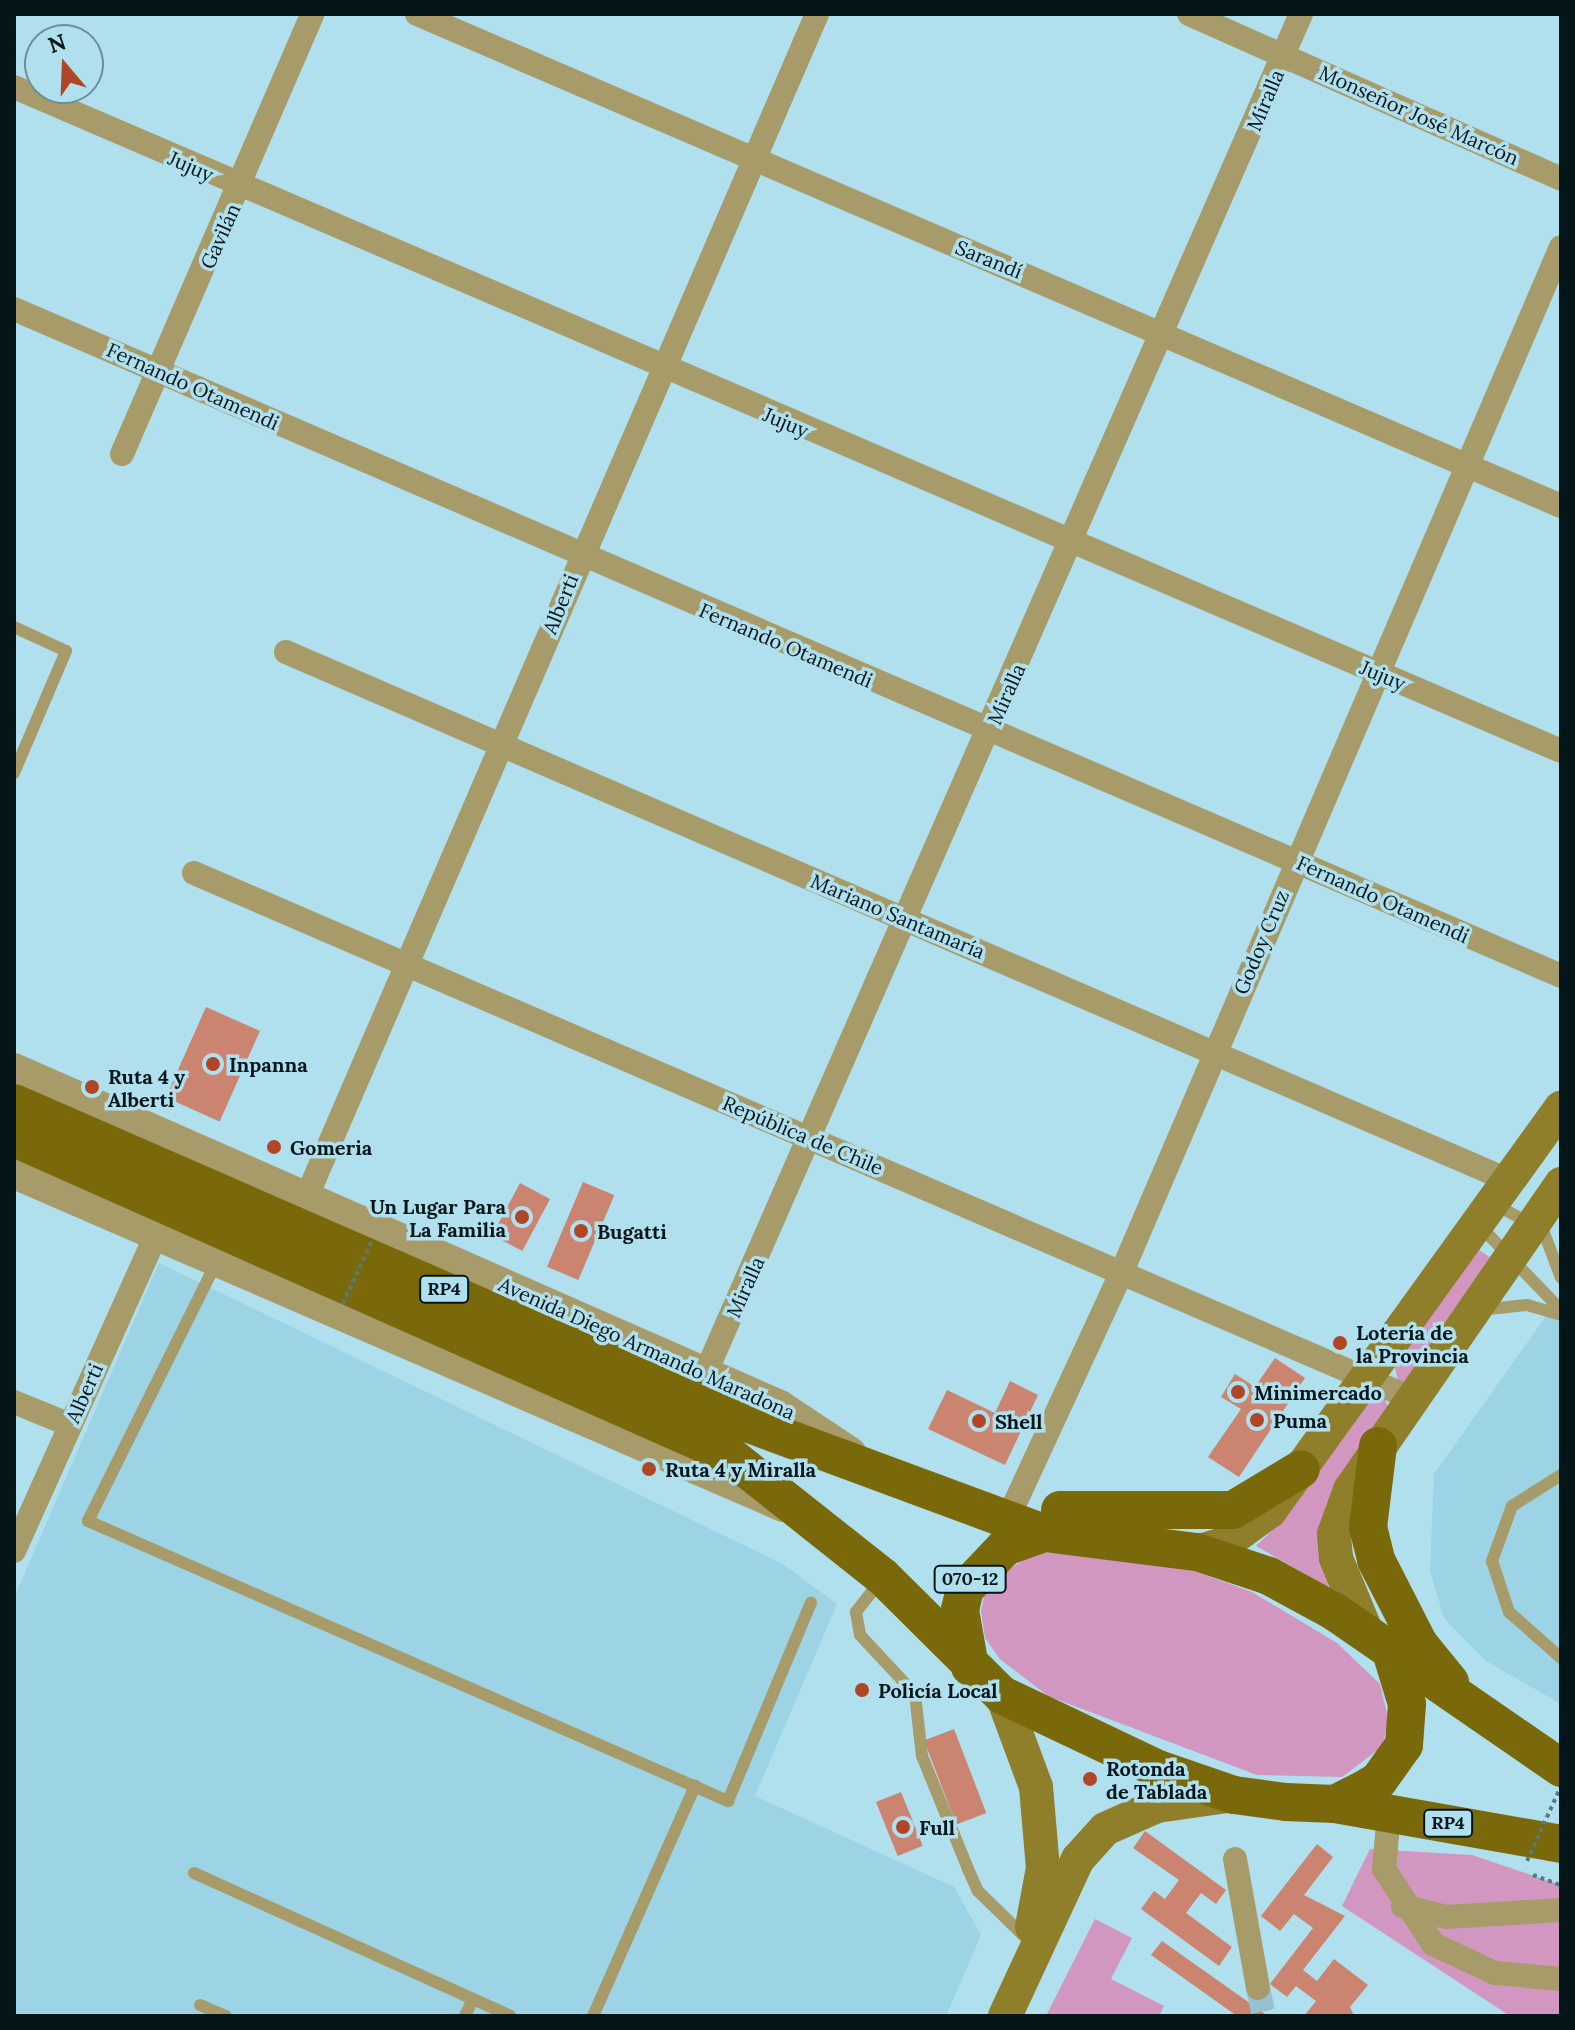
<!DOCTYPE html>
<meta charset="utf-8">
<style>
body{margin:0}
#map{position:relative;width:1575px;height:2030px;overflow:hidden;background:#b0dfed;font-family:Lora,serif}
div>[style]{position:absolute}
.built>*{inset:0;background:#9cd4e5}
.green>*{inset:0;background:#d297c1}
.building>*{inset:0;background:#cb846f;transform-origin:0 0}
.minor-tunnel>*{height:24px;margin-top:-12px;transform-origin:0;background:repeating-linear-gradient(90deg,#96c1ce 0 24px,transparent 0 36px)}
.path>*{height:4px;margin-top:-2px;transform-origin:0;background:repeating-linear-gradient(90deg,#597983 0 4px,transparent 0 8px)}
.service>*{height:12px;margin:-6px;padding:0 6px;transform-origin:6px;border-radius:6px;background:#a69b69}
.minor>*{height:24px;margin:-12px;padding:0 12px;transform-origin:12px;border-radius:12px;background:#a69b69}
.tertiary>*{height:30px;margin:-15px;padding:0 15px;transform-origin:15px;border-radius:15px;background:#a69b69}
.secondary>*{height:34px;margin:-17px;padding:0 17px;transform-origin:17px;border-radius:17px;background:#8f7e2a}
.primary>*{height:38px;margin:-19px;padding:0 19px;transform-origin:19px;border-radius:19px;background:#7a690a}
.path-bridge>*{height:4px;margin-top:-2px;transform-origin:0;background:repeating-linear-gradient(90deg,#597983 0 4px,transparent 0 8px)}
.dots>*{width:22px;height:22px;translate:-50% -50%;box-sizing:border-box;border:4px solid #b0dfed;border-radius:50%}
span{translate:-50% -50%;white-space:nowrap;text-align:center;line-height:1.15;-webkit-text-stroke:7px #b0dfed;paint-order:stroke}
.shield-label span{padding:2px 6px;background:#b0dfed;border:2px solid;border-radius:6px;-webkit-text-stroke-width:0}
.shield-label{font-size:18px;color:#05161b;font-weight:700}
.street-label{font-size:20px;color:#05161b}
.poi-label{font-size:20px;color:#05161b;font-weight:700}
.left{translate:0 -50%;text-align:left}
.right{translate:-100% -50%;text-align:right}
.frame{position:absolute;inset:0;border:16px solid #05161b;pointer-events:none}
.north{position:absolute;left:24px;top:24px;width:80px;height:80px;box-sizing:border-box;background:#b0dfed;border:2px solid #6c8f99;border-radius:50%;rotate:341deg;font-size:22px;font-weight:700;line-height:32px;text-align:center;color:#05161b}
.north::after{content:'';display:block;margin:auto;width:28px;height:36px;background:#af4726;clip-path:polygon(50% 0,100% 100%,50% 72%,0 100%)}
</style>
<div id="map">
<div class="built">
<div style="clip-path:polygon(159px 1263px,783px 1564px,837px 1604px,755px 1796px,954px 1887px,981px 1935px,946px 2016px,14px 2016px,14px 1598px)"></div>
<div style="clip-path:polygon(1561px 1295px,1561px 1704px,1486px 1661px,1444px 1618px,1430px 1571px,1434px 1474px)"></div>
</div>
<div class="green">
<div style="clip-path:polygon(1478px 1249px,1491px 1258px,1406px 1382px,1398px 1380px,1394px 1364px)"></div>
<div style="clip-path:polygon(1373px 1396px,1385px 1399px,1389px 1411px,1328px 1587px,1256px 1546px,1288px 1515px)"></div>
<div style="clip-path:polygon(1035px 1553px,1088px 1553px,1194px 1571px,1252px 1592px,1337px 1643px,1380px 1684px,1388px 1718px,1383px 1746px,1342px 1777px,1257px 1775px,1048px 1696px,1000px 1659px,985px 1638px,981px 1611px,987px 1583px)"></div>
<div style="clip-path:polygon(1370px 1849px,1472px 1855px,1561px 1885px,1561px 2016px,1510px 2016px,1342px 1906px)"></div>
<div style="clip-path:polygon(1095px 1919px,1132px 1938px,1111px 1979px,1164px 2006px,1159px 2016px,1046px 2016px)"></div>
</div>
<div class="building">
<div style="left:206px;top:1007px;width:59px;height:99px;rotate:24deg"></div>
<div style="left:583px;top:1182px;width:34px;height:92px;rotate:23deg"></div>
<div style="left:520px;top:1183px;width:34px;height:59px;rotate:28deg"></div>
<div style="clip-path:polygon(1275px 1358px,1305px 1378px,1239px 1477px,1208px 1457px,1241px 1409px,1221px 1397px,1235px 1374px,1255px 1387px)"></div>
<div style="clip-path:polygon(1010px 1381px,1038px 1395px,1005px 1465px,928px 1429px,947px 1390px,995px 1413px)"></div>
<div style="left:954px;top:1729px;width:90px;height:32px;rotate:69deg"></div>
<div style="left:901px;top:1792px;width:58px;height:27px;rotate:68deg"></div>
<div style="clip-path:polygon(1145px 1831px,1226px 1890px,1216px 1904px,1201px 1893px,1186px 1913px,1232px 1947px,1219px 1966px,1141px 1909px,1154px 1891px,1165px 1899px,1179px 1880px,1133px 1848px)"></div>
<div style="clip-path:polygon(1317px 1844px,1333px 1857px,1304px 1895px,1345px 1916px,1303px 1970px,1317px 1981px,1334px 1959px,1368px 1985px,1350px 2007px,1354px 2016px,1304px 2016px,1316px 2001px,1296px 1986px,1287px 1997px,1270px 1984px,1313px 1928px,1294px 1914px,1280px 1931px,1261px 1916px)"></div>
<div style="clip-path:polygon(1162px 1941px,1244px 1999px,1268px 2016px,1237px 2016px,1151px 1955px)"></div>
</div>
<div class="minor-tunnel">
<div style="left:1258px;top:1988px;width:29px;rotate:78deg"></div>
</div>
<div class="path">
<div style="left:1533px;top:1875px;width:30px;rotate:20deg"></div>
</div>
<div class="service">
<div style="left:14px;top:627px;width:57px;rotate:24.8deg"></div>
<div style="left:66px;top:651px;width:133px;rotate:113.1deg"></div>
<div style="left:1494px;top:1204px;width:55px;rotate:28deg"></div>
<div style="left:1543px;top:1230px;width:51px;rotate:69.4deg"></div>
<div style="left:1479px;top:1225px;width:118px;rotate:46deg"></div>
<div style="left:216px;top:1263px;width:288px;rotate:116.4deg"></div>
<div style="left:88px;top:1521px;width:699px;rotate:23.63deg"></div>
<div style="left:728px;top:1801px;width:215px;rotate:-67.3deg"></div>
<div style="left:1480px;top:1310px;width:47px;rotate:-6.1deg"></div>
<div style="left:1527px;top:1305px;width:35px;rotate:16deg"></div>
<div style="left:1561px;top:1475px;width:58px;rotate:147.7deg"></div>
<div style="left:1512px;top:1506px;width:59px;rotate:110deg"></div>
<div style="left:1492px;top:1561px;width:54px;rotate:71.6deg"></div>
<div style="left:1509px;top:1612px;width:69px;rotate:41.5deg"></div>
<div style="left:881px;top:1580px;width:41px;rotate:128deg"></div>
<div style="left:856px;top:1612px;width:23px;rotate:80deg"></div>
<div style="left:860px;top:1635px;width:81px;rotate:47deg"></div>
<div style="left:915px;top:1694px;width:62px;rotate:83.6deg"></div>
<div style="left:922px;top:1756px;width:122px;rotate:67.8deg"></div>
<div style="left:968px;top:1869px;width:24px;rotate:66deg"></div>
<div style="left:978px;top:1891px;width:67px;rotate:44.4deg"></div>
<div style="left:194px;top:1873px;width:347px;rotate:24.3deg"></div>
<div style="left:200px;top:2005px;width:28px;rotate:23deg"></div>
<div style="left:465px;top:2016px;width:19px;rotate:-65deg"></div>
<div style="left:593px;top:2016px;width:252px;rotate:-66.1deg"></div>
</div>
<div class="minor">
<div style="left:417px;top:14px;width:1245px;rotate:23.27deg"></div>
<div style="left:1189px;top:14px;width:407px;rotate:23.9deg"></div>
<div style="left:14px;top:87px;width:1683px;rotate:23.23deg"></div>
<div style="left:14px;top:309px;width:1685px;rotate:23.32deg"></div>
<div style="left:122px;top:454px;width:479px;rotate:-66.6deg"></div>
<div style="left:286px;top:652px;width:1333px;rotate:23.37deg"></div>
<div style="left:194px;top:873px;width:1325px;rotate:23.33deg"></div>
<div style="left:307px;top:1196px;width:1287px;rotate:-66.66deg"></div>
<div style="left:706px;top:1372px;width:1483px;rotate:-66.34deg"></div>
<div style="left:14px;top:1402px;width:61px;rotate:22.3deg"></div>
<div style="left:1015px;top:1503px;width:252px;rotate:-65.2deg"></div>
<div style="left:1121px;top:1274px;width:1117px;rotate:-66.81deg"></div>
<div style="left:14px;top:1551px;width:346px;rotate:-65.8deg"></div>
<div style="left:1389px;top:1813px;width:56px;rotate:95.1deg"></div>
<div style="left:1384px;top:1869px;width:90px;rotate:56.8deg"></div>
<div style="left:1433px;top:1944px;width:68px;rotate:25.1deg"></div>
<div style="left:1495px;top:1973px;width:66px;rotate:5.2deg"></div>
<div style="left:1235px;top:1859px;width:131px;rotate:79.9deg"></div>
<div style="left:1403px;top:1906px;width:44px;rotate:14.3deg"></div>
<div style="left:1446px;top:1917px;width:115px;rotate:-3.5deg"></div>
</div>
<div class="tertiary">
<div style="left:14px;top:1068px;width:837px;rotate:23.75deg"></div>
<div style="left:780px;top:1405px;width:85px;rotate:33.5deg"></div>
<div style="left:14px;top:1174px;width:838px;rotate:23.41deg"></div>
</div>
<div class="secondary">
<div style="left:1197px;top:1552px;width:30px;rotate:-17deg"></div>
<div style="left:1226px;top:1543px;width:54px;rotate:-36deg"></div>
<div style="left:1270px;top:1511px;width:497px;rotate:-54.2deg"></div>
<div style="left:1367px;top:1633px;width:81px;rotate:-112.5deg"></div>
<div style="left:1336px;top:1558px;width:24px;rotate:-95deg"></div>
<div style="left:1334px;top:1534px;width:47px;rotate:-70deg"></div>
<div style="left:1350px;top:1490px;width:372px;rotate:-55.4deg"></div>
<div style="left:1002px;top:1695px;width:98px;rotate:69.7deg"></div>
<div style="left:1036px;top:1787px;width:81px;rotate:85.1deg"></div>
<div style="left:1043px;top:1868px;width:60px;rotate:100.6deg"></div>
<div style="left:1005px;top:2016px;width:173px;rotate:-65.1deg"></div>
<div style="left:1078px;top:1859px;width:40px;rotate:-48deg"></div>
<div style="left:1105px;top:1829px;width:57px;rotate:-23.9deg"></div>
<div style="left:1157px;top:1806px;width:78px;rotate:-8.1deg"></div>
</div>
<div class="primary">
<div style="left:14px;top:1103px;width:805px;rotate:23.57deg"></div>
<div style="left:752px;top:1425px;width:311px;rotate:20.3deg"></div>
<div style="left:14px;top:1138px;width:782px;rotate:23.91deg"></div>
<div style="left:729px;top:1455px;width:196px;rotate:38.4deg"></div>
<div style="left:883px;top:1577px;width:168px;rotate:44.8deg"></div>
<div style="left:1002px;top:1695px;width:173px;rotate:25.4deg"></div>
<div style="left:1158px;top:1769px;width:80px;rotate:18.9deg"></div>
<div style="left:1234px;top:1795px;width:52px;rotate:7.7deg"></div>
<div style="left:1286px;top:1802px;width:49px;rotate:2.3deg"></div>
<div style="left:1335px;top:1804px;width:29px;rotate:-27deg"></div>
<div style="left:1361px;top:1791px;width:21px;rotate:-31deg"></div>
<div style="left:1379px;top:1780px;width:43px;rotate:-54.5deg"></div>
<div style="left:1404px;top:1745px;width:41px;rotate:-85.8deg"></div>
<div style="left:1407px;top:1704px;width:51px;rotate:-107deg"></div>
<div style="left:1378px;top:1446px;width:82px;rotate:97deg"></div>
<div style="left:1368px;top:1527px;width:34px;rotate:76deg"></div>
<div style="left:1376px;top:1560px;width:94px;rotate:62.9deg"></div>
<div style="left:1419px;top:1644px;width:49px;rotate:50.8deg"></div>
<div style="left:1060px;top:1510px;width:173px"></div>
<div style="left:1233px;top:1510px;width:79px;rotate:-31.1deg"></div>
<div style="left:970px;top:1667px;width:58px;rotate:-100deg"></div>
<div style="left:960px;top:1610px;width:22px;rotate:-77deg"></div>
<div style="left:965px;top:1589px;width:58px;rotate:-46.4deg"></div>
<div style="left:1005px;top:1547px;width:41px;rotate:-19.7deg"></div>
<div style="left:1044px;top:1533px;width:154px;rotate:7.1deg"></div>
<div style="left:1197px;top:1552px;width:76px;rotate:18.4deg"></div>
<div style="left:1269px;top:1576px;width:75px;rotate:28.6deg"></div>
<div style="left:1335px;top:1612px;width:275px;rotate:34.6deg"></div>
<div style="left:1335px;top:1804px;width:230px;rotate:10deg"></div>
</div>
<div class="path-bridge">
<div style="left:343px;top:1304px;width:72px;rotate:-65.6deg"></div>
<div style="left:1527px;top:1861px;width:82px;rotate:-65.6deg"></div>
</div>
<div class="dots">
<div style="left:213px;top:1064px;background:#af4726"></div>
<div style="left:92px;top:1087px;background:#af4726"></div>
<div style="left:274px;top:1147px;background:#af4726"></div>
<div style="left:522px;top:1217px;background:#af4726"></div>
<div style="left:581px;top:1231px;background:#af4726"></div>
<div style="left:1340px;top:1343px;background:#af4726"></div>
<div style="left:1238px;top:1392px;background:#af4726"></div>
<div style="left:1257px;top:1420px;background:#af4726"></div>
<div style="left:979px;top:1421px;background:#af4726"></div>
<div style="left:649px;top:1469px;background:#af4726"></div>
<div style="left:862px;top:1690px;background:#af4726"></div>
<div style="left:1090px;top:1779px;background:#af4726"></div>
<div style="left:903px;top:1827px;background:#af4726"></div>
</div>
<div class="shield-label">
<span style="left:444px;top:1289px">RP4</span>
<span style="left:970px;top:1579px">070-12</span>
<span style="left:1448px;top:1823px">RP4</span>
</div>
<div class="street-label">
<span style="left:1265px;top:100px;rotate:-67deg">Miralla</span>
<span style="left:1419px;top:115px;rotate:24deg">Monseñor José Marcón</span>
<span style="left:191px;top:166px;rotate:24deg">Jujuy</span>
<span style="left:220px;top:236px;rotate:-66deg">Gavilán</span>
<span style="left:989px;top:259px;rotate:22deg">Sarandí</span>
<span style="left:193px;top:386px;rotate:24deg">Fernando Otamendi</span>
<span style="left:786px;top:422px;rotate:23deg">Jujuy</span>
<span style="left:560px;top:604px;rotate:-68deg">Alberti</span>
<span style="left:786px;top:645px;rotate:23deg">Fernando Otamendi</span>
<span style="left:1383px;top:675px;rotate:23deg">Jujuy</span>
<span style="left:1006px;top:694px;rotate:-66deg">Miralla</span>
<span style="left:1383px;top:899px;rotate:24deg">Fernando Otamendi</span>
<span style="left:898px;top:916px;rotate:23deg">Mariano Santamaría</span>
<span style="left:1261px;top:942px;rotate:-67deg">Godoy Cruz</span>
<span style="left:803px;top:1135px;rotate:23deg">República de Chile</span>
<span style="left:745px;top:1287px;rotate:-66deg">Miralla</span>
<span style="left:647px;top:1348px;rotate:24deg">Avenida Diego Armando Maradona</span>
<span style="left:84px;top:1393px;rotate:-66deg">Alberti</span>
</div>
<div class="poi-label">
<span class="left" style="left:229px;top:1064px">Inpanna</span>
<span class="left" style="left:108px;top:1088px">Ruta 4 y<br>Alberti</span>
<span class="left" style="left:290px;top:1147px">Gomeria</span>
<span class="right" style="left:506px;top:1218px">Un Lugar Para<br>La Familia</span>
<span class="left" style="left:597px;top:1231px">Bugatti</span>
<span class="left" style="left:1356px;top:1344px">Lotería de<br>la Provincia</span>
<span class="left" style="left:1254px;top:1392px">Minimercado</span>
<span class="left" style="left:1273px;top:1420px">Puma</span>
<span class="left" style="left:995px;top:1421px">Shell</span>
<span class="left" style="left:665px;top:1469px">Ruta 4 y Miralla</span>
<span class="left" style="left:878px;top:1690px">Policía Local</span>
<span class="left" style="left:1106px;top:1780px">Rotonda<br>de Tablada</span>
<span class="left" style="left:919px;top:1827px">Full</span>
</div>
<div class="frame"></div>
<div class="north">N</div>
</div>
